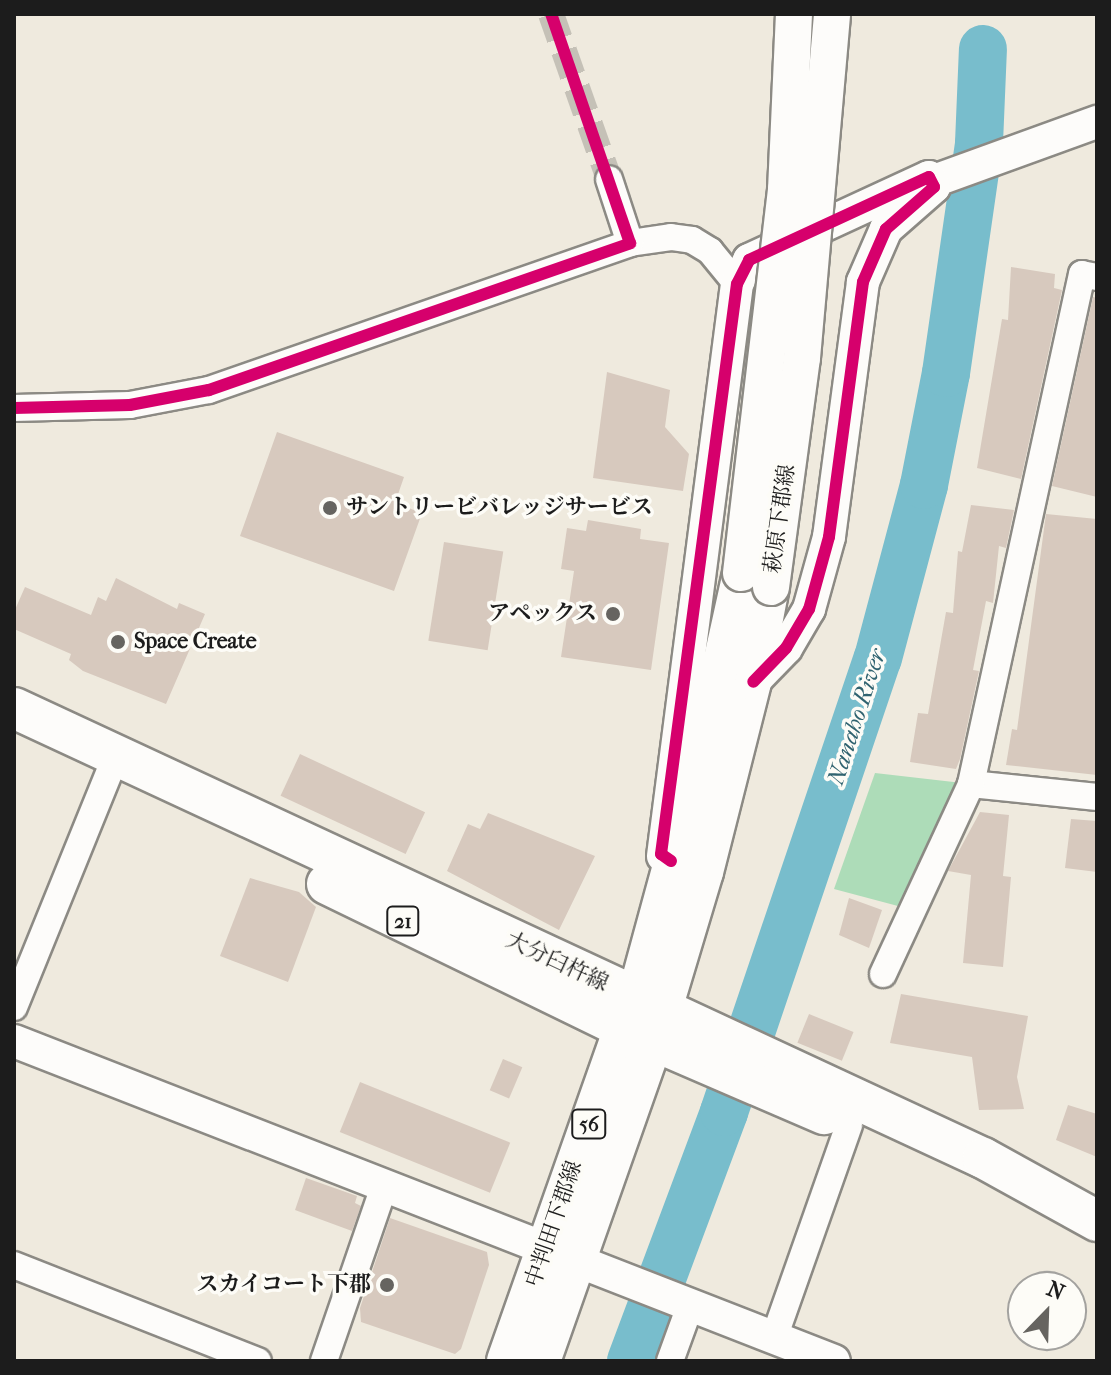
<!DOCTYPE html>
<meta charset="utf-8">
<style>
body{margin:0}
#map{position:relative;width:1111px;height:1375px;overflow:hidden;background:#efeade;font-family:"IM FELL French Canon","Noto Serif JP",serif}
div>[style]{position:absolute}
.green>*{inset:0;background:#addcb8}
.river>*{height:48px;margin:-24px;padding:0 24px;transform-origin:24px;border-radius:24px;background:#78bdcc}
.building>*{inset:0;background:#d7c9be;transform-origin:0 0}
.minor-tunnel>*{height:26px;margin-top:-13px;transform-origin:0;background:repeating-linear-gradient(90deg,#c5c1b7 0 26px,transparent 0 39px)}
.roads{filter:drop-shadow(2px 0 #8c8a84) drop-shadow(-2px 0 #8c8a84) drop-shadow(0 2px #8c8a84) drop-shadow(0 -2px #8c8a84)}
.minor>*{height:26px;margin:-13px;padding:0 13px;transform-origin:13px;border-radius:13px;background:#fdfcfa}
.tertiary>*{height:32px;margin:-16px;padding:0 16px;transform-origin:16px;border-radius:16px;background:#fdfcfa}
.secondary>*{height:36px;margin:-18px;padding:0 18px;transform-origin:18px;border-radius:18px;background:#fdfcfa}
.primary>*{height:40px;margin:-20px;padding:0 20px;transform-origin:20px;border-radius:20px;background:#fdfcfa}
.bridges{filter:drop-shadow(2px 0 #8c8a84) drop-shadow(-2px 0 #8c8a84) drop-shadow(0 2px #8c8a84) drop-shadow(0 -2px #8c8a84)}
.secondary-bridge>*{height:36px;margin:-18px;padding:0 18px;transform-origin:18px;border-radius:18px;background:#fdfcfa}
.cycleway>*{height:12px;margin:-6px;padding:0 6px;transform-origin:6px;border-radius:6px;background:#d6006c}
.dots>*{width:22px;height:22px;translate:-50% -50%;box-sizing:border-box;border:4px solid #fdfcf7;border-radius:50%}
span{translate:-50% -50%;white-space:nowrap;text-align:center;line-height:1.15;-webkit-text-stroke:7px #fdfcf7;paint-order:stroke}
.shield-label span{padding:2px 6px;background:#fdfcf7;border:2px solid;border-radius:6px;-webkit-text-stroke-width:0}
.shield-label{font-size:20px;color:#1c1c1c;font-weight:700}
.poi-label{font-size:22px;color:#1c1c1c;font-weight:700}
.left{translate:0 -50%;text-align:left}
.right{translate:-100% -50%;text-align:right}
.street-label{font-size:22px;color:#1c1c1c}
.water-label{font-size:24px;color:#306370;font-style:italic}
.frame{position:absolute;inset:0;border:16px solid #1c1c1c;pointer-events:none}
.north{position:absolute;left:1007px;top:1271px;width:80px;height:80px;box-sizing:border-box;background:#fdfcf7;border:2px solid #a3a29f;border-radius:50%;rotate:23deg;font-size:22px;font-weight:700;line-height:32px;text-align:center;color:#1c1c1c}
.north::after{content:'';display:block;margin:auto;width:28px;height:36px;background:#666460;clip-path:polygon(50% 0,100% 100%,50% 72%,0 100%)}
</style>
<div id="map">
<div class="green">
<div style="clip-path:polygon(875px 773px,971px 784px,913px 910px,834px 889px)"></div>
</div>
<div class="river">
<div style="left:631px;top:1361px;width:266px;rotate:-69.5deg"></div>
<div style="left:724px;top:1112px;width:479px;rotate:-71.3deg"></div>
<div style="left:878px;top:658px;width:179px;rotate:-75.1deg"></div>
<div style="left:924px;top:485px;width:114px;rotate:-78.9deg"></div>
<div style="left:946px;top:373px;width:232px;rotate:-81.8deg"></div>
<div style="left:979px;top:143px;width:94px;rotate:-87.6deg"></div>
</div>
<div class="building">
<div style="clip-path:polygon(1011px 267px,1055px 274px,1054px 288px,1062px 290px,1021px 479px,977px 468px,1002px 319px,1008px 320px)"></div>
<div style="clip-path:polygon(1093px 297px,1097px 298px,1097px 497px,1052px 486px)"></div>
<div style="clip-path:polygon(607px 372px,670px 390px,665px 427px,689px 454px,683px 491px,593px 478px)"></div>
<div style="clip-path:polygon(277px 432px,404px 477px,395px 503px,422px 513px,394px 591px,240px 536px)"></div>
<div style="clip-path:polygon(971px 505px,1014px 510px,1006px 548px,999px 546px,993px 603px,986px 601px,973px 670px,979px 671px,960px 759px,956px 769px,910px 762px,918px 713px,928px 714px,946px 612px,953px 613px,958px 551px,962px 552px)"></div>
<div style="clip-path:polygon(1046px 514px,1097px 519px,1097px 775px,1006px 765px,1012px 729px,1017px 730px)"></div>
<div style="clip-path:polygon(588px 520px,641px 529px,640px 539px,669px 543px,651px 670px,561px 657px,574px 571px,561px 569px,567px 528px,586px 531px)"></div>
<div style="left:444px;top:542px;width:60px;height:100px;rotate:9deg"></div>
<div style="clip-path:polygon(116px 578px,177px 609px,179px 603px,205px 614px,166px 704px,83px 671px,69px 660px,71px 654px,14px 629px,14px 612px,25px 587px,91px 615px,98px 597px,106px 601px)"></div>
<div style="left:300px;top:754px;width:138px;height:46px;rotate:25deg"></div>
<div style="clip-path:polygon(980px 812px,1009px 815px,1003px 876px,1011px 877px,1003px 967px,963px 963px,971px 875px,948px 871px)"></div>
<div style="clip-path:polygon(488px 813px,595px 856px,559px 930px,447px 871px,468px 824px,480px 829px)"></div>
<div style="clip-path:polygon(1071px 819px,1097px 821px,1097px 872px,1065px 868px)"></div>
<div style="clip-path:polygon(250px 878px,299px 892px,316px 907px,288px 982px,220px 956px)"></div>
<div style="clip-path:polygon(849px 898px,882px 910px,869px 948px,839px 935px)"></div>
<div style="clip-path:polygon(901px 994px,1028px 1016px,1017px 1077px,1024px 1109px,979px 1110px,972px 1057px,890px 1043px)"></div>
<div style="left:809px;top:1014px;width:48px;height:31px;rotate:22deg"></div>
<div style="left:503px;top:1059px;width:21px;height:34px;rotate:23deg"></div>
<div style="left:360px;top:1082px;width:162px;height:54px;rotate:22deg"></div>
<div style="clip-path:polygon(1068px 1105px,1097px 1114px,1097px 1157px,1056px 1140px)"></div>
<div style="clip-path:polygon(306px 1178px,357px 1196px,355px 1203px,361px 1206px,352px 1231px,295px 1210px)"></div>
<div style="clip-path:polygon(390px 1218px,487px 1252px,489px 1265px,461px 1349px,455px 1354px,361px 1322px,360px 1308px)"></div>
</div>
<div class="minor-tunnel">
<div style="left:551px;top:14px;width:175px;rotate:70.6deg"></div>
</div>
<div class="roads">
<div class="minor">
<div style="left:630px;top:243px;width:41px;rotate:-8.3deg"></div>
<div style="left:671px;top:237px;width:21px;rotate:8deg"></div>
<div style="left:692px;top:240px;width:21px;rotate:31deg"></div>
<div style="left:710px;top:251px;width:43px;rotate:50.7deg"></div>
<div style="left:1097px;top:277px;width:15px;rotate:-169deg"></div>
<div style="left:1082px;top:274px;width:522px;rotate:102.28deg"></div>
<div style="left:971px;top:784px;width:127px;rotate:5.9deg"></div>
<div style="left:14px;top:408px;width:116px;rotate:-1.5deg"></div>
<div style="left:130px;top:405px;width:80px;rotate:-10.8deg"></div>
<div style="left:209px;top:390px;width:446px;rotate:-19.2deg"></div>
<div style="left:630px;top:243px;width:67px;rotate:-108.2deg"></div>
<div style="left:883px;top:974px;width:209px;rotate:-65.1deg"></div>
<div style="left:14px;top:1007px;width:271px;rotate:-67.9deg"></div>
<div style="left:14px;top:1265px;width:262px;rotate:21.5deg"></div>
<div style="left:774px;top:1338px;width:226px;rotate:-70.6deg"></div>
<div style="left:324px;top:1361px;width:184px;rotate:-71deg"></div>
<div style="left:670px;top:1361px;width:59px;rotate:-70deg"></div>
</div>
<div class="tertiary">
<div style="left:931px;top:182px;width:177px;rotate:-19.9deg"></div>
<div style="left:663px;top:856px;width:577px;rotate:-82.63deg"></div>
<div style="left:737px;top:284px;width:27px;rotate:-63deg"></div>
<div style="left:749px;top:260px;width:198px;rotate:-24.8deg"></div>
<div style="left:929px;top:177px;width:11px;rotate:63deg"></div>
<div style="left:934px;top:187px;width:64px;rotate:138.8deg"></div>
<div style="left:886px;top:229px;width:58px;rotate:113.5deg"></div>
<div style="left:863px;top:282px;width:257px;rotate:97.6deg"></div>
<div style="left:829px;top:537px;width:75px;rotate:105.5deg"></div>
<div style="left:809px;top:609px;width:45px;rotate:120.5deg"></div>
<div style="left:786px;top:648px;width:47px;rotate:134.1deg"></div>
<div style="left:14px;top:1041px;width:880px;rotate:21.32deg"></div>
</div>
<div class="secondary">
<div style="left:635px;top:998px;width:249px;rotate:-74.8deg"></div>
<div style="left:700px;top:758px;width:189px;rotate:-77.5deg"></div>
<div style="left:663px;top:1012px;width:146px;rotate:-73.3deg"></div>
<div style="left:705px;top:872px;width:196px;rotate:-75.8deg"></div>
<div style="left:753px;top:682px;width:97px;rotate:-79.3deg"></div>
</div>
<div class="primary">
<div style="left:14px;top:708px;width:1068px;rotate:24.91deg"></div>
<div style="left:983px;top:1158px;width:130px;rotate:28.9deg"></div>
<div style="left:327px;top:884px;width:330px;rotate:25.9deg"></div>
<div style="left:624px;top:1028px;width:218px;rotate:23.3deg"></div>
<div style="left:507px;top:1361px;width:380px;rotate:-70.6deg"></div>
<div style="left:540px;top:1361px;width:368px;rotate:-70.6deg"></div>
</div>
</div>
<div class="bridges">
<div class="secondary-bridge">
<div style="left:741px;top:573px;width:386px;rotate:-83.3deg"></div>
<div style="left:786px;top:190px;width:176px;rotate:-87.4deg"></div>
<div style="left:771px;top:587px;width:231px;rotate:-82.3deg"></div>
<div style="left:802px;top:358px;width:345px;rotate:-85deg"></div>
</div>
</div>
<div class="cycleway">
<div style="left:14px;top:408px;width:116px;rotate:-1.5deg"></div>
<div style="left:130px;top:405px;width:80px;rotate:-10.8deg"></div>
<div style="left:209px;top:390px;width:446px;rotate:-19.2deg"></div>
<div style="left:630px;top:243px;width:242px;rotate:-109deg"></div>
<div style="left:671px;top:861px;width:12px;rotate:-145deg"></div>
<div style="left:661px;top:854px;width:575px;rotate:-82.41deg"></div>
<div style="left:737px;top:284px;width:27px;rotate:-63deg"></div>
<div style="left:749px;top:260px;width:198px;rotate:-24.8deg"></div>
<div style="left:929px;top:177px;width:11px;rotate:63deg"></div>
<div style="left:934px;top:187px;width:64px;rotate:138.8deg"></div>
<div style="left:886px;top:229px;width:58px;rotate:113.5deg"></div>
<div style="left:863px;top:282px;width:257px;rotate:97.6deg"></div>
<div style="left:829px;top:537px;width:75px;rotate:105.5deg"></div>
<div style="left:809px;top:609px;width:45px;rotate:120.5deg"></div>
<div style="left:786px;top:648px;width:47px;rotate:134.1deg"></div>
</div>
<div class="dots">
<div style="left:330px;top:508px;background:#666460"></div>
<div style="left:613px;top:614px;background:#666460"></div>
<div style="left:118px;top:642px;background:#666460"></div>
<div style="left:387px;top:1285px;background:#666460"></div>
</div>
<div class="shield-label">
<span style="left:403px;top:921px">21</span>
<span style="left:589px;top:1124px">56</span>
</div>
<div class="poi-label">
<span class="left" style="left:346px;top:508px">サントリービバレッジサービス</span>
<span class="right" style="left:597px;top:614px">アペックス</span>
<span class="left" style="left:134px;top:642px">Space Create</span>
<span class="right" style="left:371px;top:1285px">スカイコート下郡</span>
</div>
<div class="street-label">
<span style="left:780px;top:519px;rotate:-82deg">萩原下郡線</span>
<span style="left:557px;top:962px;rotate:25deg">大分臼杵線</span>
<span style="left:554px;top:1224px;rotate:-71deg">中判田下郡線</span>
</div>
<div class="water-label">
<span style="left:857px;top:717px;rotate:-72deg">Nanaho River</span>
</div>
<div class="frame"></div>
<div class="north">N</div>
</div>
